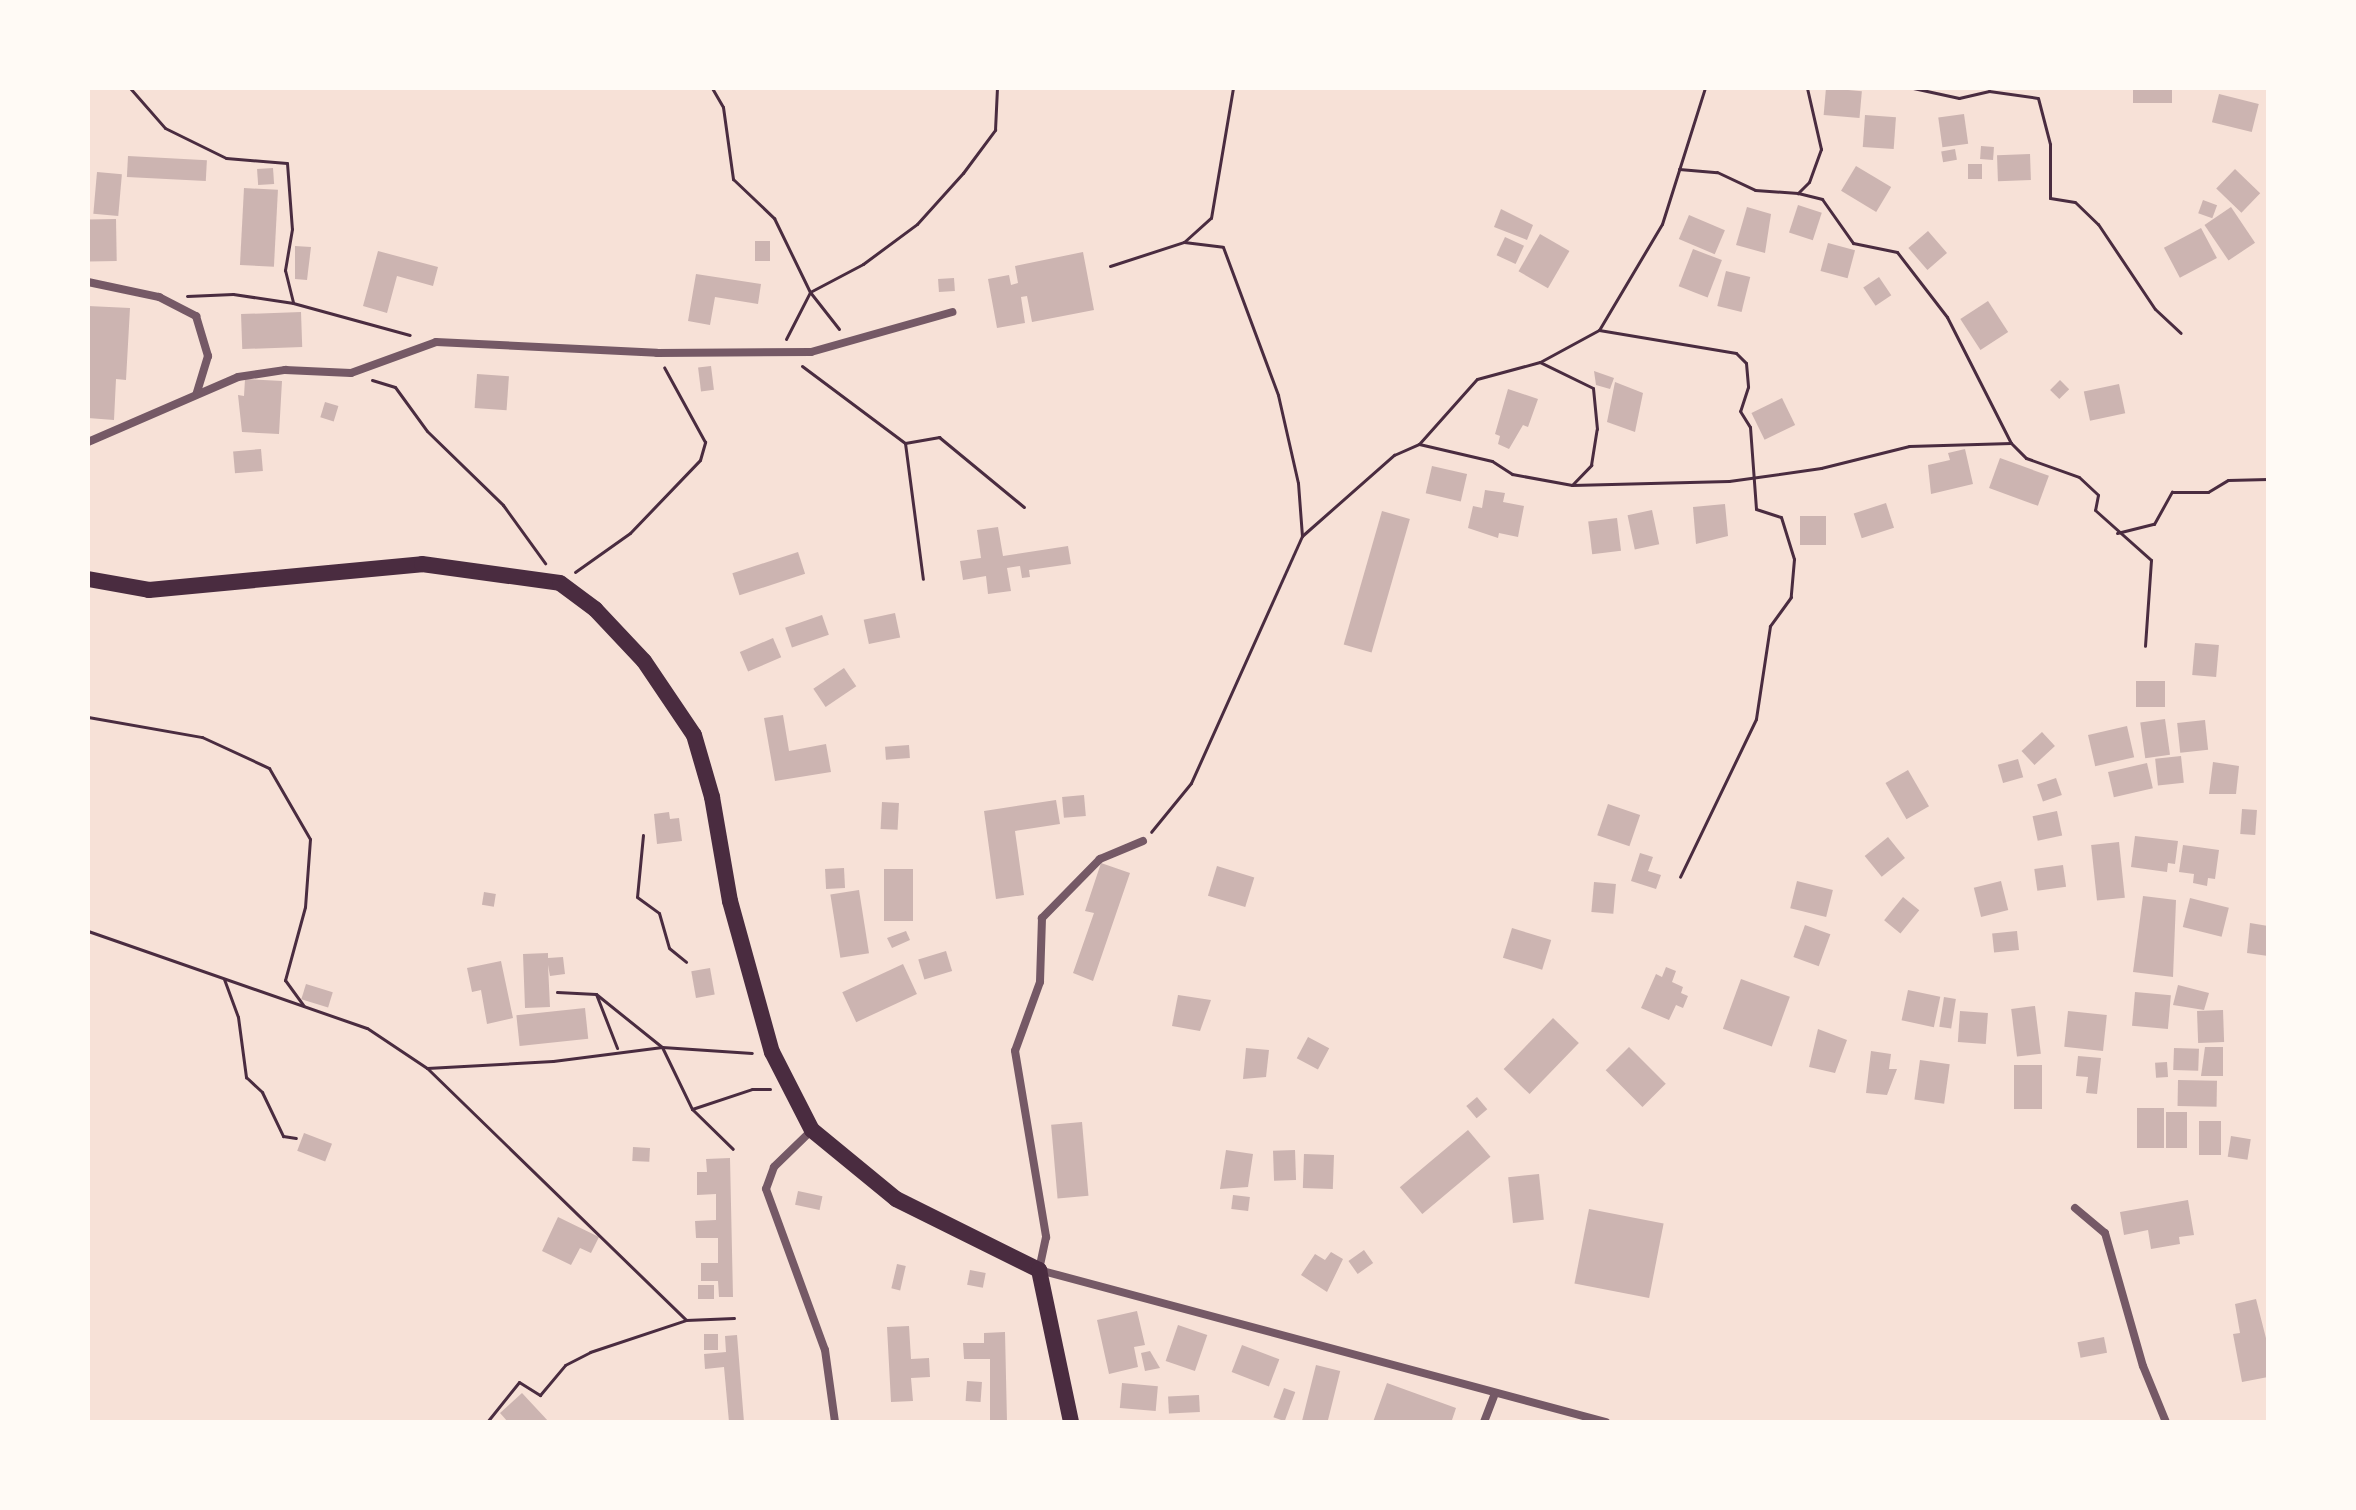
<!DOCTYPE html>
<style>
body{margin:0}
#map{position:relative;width:2356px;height:1510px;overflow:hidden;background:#f7e1d7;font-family:Cabin,sans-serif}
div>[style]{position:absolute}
.building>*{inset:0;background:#ccb4b1;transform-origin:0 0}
.path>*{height:3px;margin:-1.5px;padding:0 1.5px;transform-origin:1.5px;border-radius:1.5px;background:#4a2c40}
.minor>*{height:8px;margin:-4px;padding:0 4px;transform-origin:4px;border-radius:4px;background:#755966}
.secondary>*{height:16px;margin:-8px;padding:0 8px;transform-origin:8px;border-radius:8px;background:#4a2c40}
span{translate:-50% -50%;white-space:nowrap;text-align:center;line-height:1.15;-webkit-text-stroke:6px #fffaf5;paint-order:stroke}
.frame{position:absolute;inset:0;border:90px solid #fffaf5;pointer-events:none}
</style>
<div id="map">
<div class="building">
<div style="left:1826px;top:88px;width:36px;height:27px;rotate:5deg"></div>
<div style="left:2133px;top:88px;width:39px;height:15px"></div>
<div style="left:2219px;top:94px;width:41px;height:29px;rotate:14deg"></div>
<div style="left:1964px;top:114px;width:30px;height:26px;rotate:82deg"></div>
<div style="left:1865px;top:115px;width:31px;height:32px;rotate:4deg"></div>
<div style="left:1981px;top:146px;width:13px;height:13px;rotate:4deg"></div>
<div style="left:1955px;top:149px;width:11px;height:14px;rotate:80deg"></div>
<div style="left:2030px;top:154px;width:26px;height:33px;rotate:88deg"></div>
<div style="left:128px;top:156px;width:79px;height:21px;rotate:3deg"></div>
<div style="left:1968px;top:164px;width:14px;height:15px"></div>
<div style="left:1856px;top:166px;width:41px;height:29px;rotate:31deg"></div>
<div style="left:273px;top:168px;width:16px;height:16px;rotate:86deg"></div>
<div style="left:2235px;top:169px;width:35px;height:27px;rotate:44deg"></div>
<div style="left:97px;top:172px;width:25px;height:42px;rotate:5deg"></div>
<div style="left:244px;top:188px;width:34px;height:77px;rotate:3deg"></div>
<div style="left:2203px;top:200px;width:15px;height:14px;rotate:20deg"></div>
<div style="left:1798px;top:205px;width:25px;height:29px;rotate:18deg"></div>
<div style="clip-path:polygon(1747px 207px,1771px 214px,1765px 253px,1736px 245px)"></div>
<div style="left:2231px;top:207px;width:43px;height:32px;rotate:56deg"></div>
<div style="clip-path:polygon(1501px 209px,1533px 225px,1527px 240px,1494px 227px)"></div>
<div style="left:1689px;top:215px;width:39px;height:26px;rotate:23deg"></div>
<div style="left:116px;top:219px;width:42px;height:28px;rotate:89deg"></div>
<div style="left:2201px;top:228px;width:34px;height:42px;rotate:62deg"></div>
<div style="left:1928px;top:231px;width:29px;height:26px;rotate:49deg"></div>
<div style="left:1540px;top:234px;width:34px;height:43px;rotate:30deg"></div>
<div style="left:1505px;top:237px;width:21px;height:20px;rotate:25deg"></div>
<div style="left:755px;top:241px;width:15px;height:20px"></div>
<div style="left:1828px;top:243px;width:28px;height:29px;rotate:15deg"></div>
<div style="clip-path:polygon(295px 246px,311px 247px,307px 280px,295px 279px)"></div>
<div style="left:1693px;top:249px;width:31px;height:40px;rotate:21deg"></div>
<div style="clip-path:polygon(378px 251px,438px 267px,433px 286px,397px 276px,387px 313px,363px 306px)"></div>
<div style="clip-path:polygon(1083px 252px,1094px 310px,1032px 322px,1027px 296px,1021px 297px,1025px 323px,997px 328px,988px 279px,1009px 275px,1011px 285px,1018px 283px,1015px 266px)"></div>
<div style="left:1726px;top:271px;width:25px;height:36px;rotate:14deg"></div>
<div style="clip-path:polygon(696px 274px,761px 284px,758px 304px,715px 297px,710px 325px,688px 321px)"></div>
<div style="left:1879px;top:277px;width:22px;height:19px;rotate:56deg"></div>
<div style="left:954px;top:278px;width:13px;height:16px;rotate:86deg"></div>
<div style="left:1988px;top:301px;width:37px;height:33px;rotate:57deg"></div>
<div style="clip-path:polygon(88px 306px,130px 308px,126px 380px,116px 379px,114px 420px,88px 418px)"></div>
<div style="left:301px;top:312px;width:35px;height:60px;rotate:88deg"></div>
<div style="left:711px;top:366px;width:24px;height:13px;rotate:83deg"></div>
<div style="clip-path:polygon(1594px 371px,1614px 378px,1610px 389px,1596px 385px)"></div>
<div style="left:477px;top:374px;width:32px;height:34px;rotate:4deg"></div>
<div style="clip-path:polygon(245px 379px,282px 381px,279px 434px,242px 432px,238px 395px,244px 396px)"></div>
<div style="left:2060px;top:380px;width:13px;height:14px;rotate:45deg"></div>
<div style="clip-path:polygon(1615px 382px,1643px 393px,1635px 432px,1607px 422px)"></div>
<div style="left:2119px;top:384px;width:30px;height:36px;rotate:78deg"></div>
<div style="clip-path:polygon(1508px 389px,1538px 399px,1528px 427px,1523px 425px,1509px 449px,1498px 444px,1500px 436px,1495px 434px)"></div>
<div style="left:1782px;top:398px;width:30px;height:34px;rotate:64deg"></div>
<div style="left:325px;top:402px;width:14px;height:16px;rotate:17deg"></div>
<div style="left:261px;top:449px;width:22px;height:28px;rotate:85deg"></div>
<div style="clip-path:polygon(1965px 449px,1973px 484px,1931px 494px,1928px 465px,1950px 460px,1948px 453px)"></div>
<div style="left:2000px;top:458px;width:52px;height:32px;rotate:20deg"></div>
<div style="left:1432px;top:466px;width:36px;height:28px;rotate:13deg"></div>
<div style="clip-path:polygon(1485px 490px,1505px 493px,1503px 502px,1524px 506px,1518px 537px,1499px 533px,1498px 538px,1468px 528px,1473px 506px,1482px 508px)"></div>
<div style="left:1886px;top:503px;width:26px;height:34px;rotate:72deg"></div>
<div style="clip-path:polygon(1725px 504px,1728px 536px,1696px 544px,1693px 507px)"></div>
<div style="left:1652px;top:510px;width:35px;height:25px;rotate:78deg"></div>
<div style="left:1382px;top:511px;width:29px;height:139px;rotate:16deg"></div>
<div style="left:1800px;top:516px;width:26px;height:29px"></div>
<div style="left:1617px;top:518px;width:33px;height:29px;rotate:83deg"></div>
<div style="clip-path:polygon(998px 527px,1003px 556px,1068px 546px,1071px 564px,1029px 570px,1030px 577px,1022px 578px,1020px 566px,1007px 568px,1011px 591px,988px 594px,986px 576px,963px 580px,960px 561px,981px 558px,977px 530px)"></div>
<div style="left:798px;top:552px;width:23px;height:69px;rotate:72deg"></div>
<div style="left:895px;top:613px;width:25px;height:32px;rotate:78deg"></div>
<div style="left:822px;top:615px;width:21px;height:39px;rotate:71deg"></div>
<div style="left:773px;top:638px;width:21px;height:36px;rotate:67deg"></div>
<div style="left:2195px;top:643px;width:24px;height:32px;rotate:5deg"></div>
<div style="left:844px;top:668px;width:22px;height:37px;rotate:56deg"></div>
<div style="left:2136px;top:681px;width:29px;height:26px"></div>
<div style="clip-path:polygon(783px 715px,789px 751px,826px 744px,831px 772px,775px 781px,764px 718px)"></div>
<div style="left:2165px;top:719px;width:36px;height:25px;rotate:82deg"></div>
<div style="left:2205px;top:720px;width:30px;height:28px;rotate:84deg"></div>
<div style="left:2127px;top:726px;width:32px;height:40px;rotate:77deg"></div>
<div style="left:2042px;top:732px;width:19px;height:28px;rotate:47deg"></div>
<div style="left:909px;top:745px;width:13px;height:24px;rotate:86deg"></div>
<div style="left:2181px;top:756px;width:27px;height:26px;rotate:84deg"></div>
<div style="left:2018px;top:759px;width:19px;height:21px;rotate:74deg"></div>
<div style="clip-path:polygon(2213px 762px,2239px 766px,2236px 794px,2209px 794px)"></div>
<div style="left:2147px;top:763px;width:26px;height:40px;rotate:77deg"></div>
<div style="left:1908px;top:770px;width:42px;height:26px;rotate:60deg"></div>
<div style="left:2056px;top:778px;width:18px;height:20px;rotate:71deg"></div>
<div style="left:1084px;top:795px;width:21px;height:22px;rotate:85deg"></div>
<div style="clip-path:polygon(1056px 800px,1060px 824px,1015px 831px,1024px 895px,996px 899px,984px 811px)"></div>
<div style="left:882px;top:802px;width:17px;height:27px;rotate:3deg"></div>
<div style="left:1608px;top:804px;width:34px;height:33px;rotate:19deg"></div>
<div style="left:2242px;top:809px;width:15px;height:25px;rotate:4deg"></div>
<div style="left:2057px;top:811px;width:25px;height:25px;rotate:78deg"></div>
<div style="clip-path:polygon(669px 812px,670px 819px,679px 818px,682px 841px,657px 844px,654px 814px)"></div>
<div style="clip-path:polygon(2135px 836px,2178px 841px,2175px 864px,2168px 863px,2167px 872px,2131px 867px)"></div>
<div style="left:1888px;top:837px;width:27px;height:30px;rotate:51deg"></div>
<div style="left:2119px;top:842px;width:56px;height:28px;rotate:84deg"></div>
<div style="clip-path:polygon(2183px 845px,2219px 850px,2215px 879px,2208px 878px,2207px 886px,2193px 883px,2194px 874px,2179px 872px)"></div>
<div style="clip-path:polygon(1640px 853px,1653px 857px,1648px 871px,1661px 875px,1656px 889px,1631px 881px)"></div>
<div style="clip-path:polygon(1101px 863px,1130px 873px,1093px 981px,1073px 973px,1094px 913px,1085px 911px)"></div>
<div style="left:2063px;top:865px;width:22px;height:29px;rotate:82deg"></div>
<div style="left:1217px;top:866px;width:39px;height:31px;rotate:17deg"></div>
<div style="left:844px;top:868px;width:20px;height:19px;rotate:87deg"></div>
<div style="left:884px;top:869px;width:29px;height:52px"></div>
<div style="left:1797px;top:881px;width:37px;height:28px;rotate:14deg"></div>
<div style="left:2001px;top:881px;width:30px;height:28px;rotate:76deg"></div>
<div style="left:1594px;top:882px;width:22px;height:30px;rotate:5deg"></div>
<div style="left:859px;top:890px;width:64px;height:29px;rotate:81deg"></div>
<div style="left:484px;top:892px;width:12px;height:13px;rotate:9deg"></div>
<div style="clip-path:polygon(2143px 896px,2176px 900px,2173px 977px,2133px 972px)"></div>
<div style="left:1903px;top:897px;width:21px;height:30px;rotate:39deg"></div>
<div style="left:2190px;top:898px;width:40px;height:30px;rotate:14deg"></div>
<div style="clip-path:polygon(2250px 923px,2268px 926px,2268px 956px,2247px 953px)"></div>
<div style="left:1805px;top:925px;width:27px;height:34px;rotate:20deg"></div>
<div style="left:1512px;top:928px;width:41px;height:31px;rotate:17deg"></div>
<div style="clip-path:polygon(906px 931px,910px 940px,892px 948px,887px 938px)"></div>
<div style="left:2017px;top:931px;width:19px;height:25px;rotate:84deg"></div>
<div style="left:946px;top:951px;width:21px;height:29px;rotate:73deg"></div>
<div style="clip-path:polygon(548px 953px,548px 958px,563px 957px,565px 974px,550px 976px,548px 965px,550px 1007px,525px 1008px,523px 954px)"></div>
<div style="clip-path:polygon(501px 961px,513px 1018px,487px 1024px,481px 990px,472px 992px,467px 968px)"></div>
<div style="left:903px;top:964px;width:33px;height:67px;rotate:65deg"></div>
<div style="clip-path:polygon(1666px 967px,1676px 971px,1672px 982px,1683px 987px,1681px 993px,1688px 996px,1683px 1008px,1676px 1005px,1669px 1020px,1641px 1008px,1656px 974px,1662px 977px)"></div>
<div style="left:710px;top:968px;width:27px;height:19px;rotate:80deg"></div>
<div style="left:1741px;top:979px;width:52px;height:53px;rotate:20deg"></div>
<div style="left:306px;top:984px;width:28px;height:16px;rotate:17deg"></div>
<div style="clip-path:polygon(2178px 985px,2209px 993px,2204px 1010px,2173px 1005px)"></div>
<div style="left:1908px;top:990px;width:33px;height:31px;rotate:12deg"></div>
<div style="left:2135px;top:992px;width:36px;height:34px;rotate:5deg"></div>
<div style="clip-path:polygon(1178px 995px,1211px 1000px,1200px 1031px,1172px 1026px)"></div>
<div style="left:1944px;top:997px;width:12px;height:30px;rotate:9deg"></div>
<div style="left:2035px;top:1006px;width:48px;height:24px;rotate:83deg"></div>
<div style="left:585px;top:1008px;width:31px;height:69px;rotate:84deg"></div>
<div style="left:2223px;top:1010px;width:32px;height:26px;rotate:88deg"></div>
<div style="left:1960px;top:1011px;width:28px;height:31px;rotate:4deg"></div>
<div style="left:2068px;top:1011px;width:39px;height:36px;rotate:6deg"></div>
<div style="left:1553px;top:1018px;width:36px;height:71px;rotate:44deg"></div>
<div style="clip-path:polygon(1818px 1029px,1847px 1040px,1835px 1073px,1809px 1067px)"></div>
<div style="left:1308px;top:1037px;width:24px;height:24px;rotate:28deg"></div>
<div style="left:1629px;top:1047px;width:52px;height:33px;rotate:45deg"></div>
<div style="clip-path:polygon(2205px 1047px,2223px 1047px,2223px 1076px,2201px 1076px)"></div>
<div style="clip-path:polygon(1246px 1048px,1269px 1050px,1266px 1077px,1243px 1079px)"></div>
<div style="left:2174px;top:1048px;width:25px;height:22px;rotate:2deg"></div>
<div style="clip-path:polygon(1871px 1051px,1891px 1054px,1889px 1069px,1897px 1069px,1887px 1095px,1866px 1093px)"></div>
<div style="clip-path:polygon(2078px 1056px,2101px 1058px,2097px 1094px,2086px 1093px,2088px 1077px,2076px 1076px)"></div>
<div style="left:1920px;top:1060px;width:30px;height:40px;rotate:8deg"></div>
<div style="left:2167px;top:1062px;width:15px;height:12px;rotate:86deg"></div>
<div style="left:2014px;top:1065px;width:28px;height:44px"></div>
<div style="left:2178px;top:1080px;width:39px;height:26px;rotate:1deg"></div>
<div style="left:1477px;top:1097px;width:16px;height:14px;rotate:50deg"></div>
<div style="left:2137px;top:1108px;width:27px;height:40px"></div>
<div style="left:2166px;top:1112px;width:21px;height:36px"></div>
<div style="left:2199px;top:1121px;width:22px;height:34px"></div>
<div style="left:1082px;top:1122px;width:74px;height:31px;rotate:85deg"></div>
<div style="left:1468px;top:1130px;width:35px;height:89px;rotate:50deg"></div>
<div style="left:304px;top:1133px;width:30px;height:19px;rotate:21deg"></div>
<div style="left:2231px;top:1136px;width:20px;height:21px;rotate:9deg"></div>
<div style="left:633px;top:1147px;width:17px;height:14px;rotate:3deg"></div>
<div style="clip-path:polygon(1226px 1150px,1253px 1154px,1248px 1187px,1220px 1189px)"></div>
<div style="left:1295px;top:1150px;width:30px;height:22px;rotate:88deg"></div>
<div style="left:1304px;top:1154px;width:30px;height:34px;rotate:2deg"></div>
<div style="clip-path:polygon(730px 1158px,733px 1297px,719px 1297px,718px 1281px,701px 1281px,701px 1263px,718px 1263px,718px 1238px,696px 1238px,695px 1221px,716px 1220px,716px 1194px,697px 1195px,697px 1172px,707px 1172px,706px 1159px)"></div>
<div style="left:1539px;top:1174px;width:46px;height:31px;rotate:84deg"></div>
<div style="left:798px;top:1191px;width:25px;height:14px;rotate:12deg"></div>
<div style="left:1233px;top:1195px;width:17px;height:14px;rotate:7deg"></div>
<div style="clip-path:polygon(2188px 1200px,2194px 1235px,2179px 1237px,2180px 1244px,2151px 1249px,2148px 1230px,2124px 1235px,2120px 1212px)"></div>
<div style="left:1589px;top:1209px;width:76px;height:76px;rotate:11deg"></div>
<div style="clip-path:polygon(558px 1217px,599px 1237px,591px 1253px,580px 1248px,571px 1265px,542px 1251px)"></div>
<div style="left:1364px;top:1250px;width:16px;height:19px;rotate:55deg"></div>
<div style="clip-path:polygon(1331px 1252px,1343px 1259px,1327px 1292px,1301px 1275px,1315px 1254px,1325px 1260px)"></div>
<div style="left:897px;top:1264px;width:9px;height:25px;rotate:13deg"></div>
<div style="left:970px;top:1270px;width:16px;height:15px;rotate:11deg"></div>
<div style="left:698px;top:1285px;width:16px;height:14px"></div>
<div style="clip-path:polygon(2256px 1299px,2268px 1346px,2268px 1377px,2242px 1382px,2233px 1334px,2240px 1333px,2235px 1304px)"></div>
<div style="clip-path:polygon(1137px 1311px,1145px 1345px,1134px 1347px,1138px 1367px,1109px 1374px,1097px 1320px)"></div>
<div style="left:1178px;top:1325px;width:31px;height:38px;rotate:19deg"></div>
<div style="clip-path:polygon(909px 1326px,911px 1359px,929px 1358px,930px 1377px,911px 1378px,913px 1401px,891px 1402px,887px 1327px)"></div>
<div style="clip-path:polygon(1005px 1332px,1007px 1422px,990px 1422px,990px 1359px,964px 1359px,963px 1343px,984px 1343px,984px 1333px)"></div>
<div style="left:704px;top:1334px;width:14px;height:16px"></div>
<div style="clip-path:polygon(737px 1335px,744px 1422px,729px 1422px,724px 1367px,705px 1369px,704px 1354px,726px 1352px,725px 1336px)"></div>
<div style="left:2104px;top:1337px;width:16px;height:27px;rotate:79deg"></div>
<div style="left:1242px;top:1345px;width:40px;height:29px;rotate:21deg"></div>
<div style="clip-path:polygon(1150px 1351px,1160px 1368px,1145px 1371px,1141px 1353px)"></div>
<div style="left:1316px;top:1365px;width:25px;height:59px;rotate:14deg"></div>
<div style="left:967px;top:1381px;width:15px;height:20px;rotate:4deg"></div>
<div style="left:1122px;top:1383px;width:36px;height:25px;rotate:5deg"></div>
<div style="clip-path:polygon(1387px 1383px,1456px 1408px,1452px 1420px,1457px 1422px,1373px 1422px)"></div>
<div style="left:1284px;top:1388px;width:12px;height:31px;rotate:20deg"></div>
<div style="clip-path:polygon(522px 1393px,549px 1422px,508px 1422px,500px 1413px)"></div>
<div style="left:1199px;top:1395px;width:17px;height:31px;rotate:87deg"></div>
</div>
<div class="path">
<div style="left:130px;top:88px;width:53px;rotate:48.8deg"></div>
<div style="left:165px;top:128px;width:68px;rotate:26.2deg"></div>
<div style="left:226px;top:158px;width:61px;rotate:4.7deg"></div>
<div style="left:287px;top:163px;width:66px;rotate:85.7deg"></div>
<div style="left:292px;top:229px;width:42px;rotate:99.7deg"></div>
<div style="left:285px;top:270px;width:34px;rotate:76deg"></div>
<div style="left:712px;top:88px;width:22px;rotate:60deg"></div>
<div style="left:723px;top:107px;width:73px;rotate:82.1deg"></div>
<div style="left:733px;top:179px;width:57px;rotate:43.6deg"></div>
<div style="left:774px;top:218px;width:82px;rotate:64.1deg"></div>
<div style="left:810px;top:292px;width:47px;rotate:51.9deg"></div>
<div style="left:1807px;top:88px;width:63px;rotate:77.1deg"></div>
<div style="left:1821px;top:149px;width:35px;rotate:110deg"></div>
<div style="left:1809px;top:182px;width:16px;rotate:135deg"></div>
<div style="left:1798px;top:193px;width:25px;rotate:14deg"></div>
<div style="left:1822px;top:199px;width:54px;rotate:54.8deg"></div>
<div style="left:1853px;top:243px;width:45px;rotate:11.6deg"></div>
<div style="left:1897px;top:252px;width:82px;rotate:52.4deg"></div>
<div style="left:1947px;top:317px;width:141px;rotate:63.1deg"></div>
<div style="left:2011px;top:443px;width:21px;rotate:45deg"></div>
<div style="left:2026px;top:458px;width:56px;rotate:19.7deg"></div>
<div style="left:2079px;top:477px;width:26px;rotate:43deg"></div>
<div style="left:2098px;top:495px;width:15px;rotate:101deg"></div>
<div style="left:2095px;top:510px;width:75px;rotate:41.8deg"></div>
<div style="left:2151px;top:560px;width:86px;rotate:94deg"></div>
<div style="left:1913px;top:88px;width:47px;rotate:12.3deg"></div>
<div style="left:1959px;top:98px;width:31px;rotate:-13deg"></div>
<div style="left:1989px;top:91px;width:49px;rotate:8.1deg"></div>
<div style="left:2038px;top:98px;width:48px;rotate:75.4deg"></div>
<div style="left:2050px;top:144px;width:54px;rotate:90deg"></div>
<div style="left:2050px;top:198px;width:25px;rotate:9deg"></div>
<div style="left:2075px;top:202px;width:32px;rotate:44deg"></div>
<div style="left:2098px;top:224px;width:102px;rotate:56.2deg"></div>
<div style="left:2155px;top:309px;width:35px;rotate:43deg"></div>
<div style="left:1679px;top:169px;width:38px;rotate:5deg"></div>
<div style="left:1717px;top:172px;width:42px;rotate:25.3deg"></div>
<div style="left:1755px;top:190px;width:43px;rotate:4deg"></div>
<div style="left:1184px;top:242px;width:36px;rotate:-42deg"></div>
<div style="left:1211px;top:218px;width:132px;rotate:-80.4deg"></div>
<div style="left:1110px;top:266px;width:78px;rotate:-18deg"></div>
<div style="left:1184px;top:242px;width:39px;rotate:7deg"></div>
<div style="left:1223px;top:247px;width:158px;rotate:69.6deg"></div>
<div style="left:1278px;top:395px;width:90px;rotate:77.2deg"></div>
<div style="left:1298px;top:483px;width:53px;rotate:85.7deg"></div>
<div style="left:1302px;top:536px;width:271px;rotate:114.2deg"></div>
<div style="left:1191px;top:783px;width:63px;rotate:129.2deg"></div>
<div style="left:187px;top:296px;width:46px;rotate:-2.5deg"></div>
<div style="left:233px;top:294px;width:61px;rotate:8.5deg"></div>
<div style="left:293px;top:303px;width:121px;rotate:15.3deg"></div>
<div style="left:1599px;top:330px;width:123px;rotate:-59.3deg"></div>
<div style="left:1662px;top:224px;width:143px;rotate:-72.5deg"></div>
<div style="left:786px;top:339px;width:53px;rotate:-62.9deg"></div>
<div style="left:810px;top:292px;width:60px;rotate:-27.8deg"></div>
<div style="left:863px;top:264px;width:67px;rotate:-36.5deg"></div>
<div style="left:917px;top:224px;width:69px;rotate:-48deg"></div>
<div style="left:963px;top:173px;width:54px;rotate:-53.3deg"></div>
<div style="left:995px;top:130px;width:42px;rotate:-87.3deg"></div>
<div style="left:802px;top:366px;width:129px;rotate:36.8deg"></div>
<div style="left:905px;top:443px;width:35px;rotate:-10deg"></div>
<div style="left:939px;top:437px;width:110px;rotate:39.5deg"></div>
<div style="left:372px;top:380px;width:24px;rotate:17deg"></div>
<div style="left:395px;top:387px;width:54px;rotate:54deg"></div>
<div style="left:427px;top:431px;width:106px;rotate:44.2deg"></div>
<div style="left:503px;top:505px;width:72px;rotate:54.1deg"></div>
<div style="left:905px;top:443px;width:137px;rotate:82.5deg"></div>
<div style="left:1419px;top:444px;width:75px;rotate:13.1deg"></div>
<div style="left:1492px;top:461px;width:24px;rotate:33deg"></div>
<div style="left:1512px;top:474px;width:61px;rotate:10.4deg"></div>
<div style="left:1572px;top:485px;width:28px;rotate:-46deg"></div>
<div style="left:1591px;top:465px;width:36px;rotate:-81deg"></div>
<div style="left:1597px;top:429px;width:41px;rotate:-95.6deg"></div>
<div style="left:1593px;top:388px;width:59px;rotate:-153.9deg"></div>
<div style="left:1572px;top:485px;width:157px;rotate:-1.5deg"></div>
<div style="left:1729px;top:481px;width:93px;rotate:-8deg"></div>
<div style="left:1821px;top:468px;width:91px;rotate:-14deg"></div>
<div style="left:1909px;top:446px;width:102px;rotate:-1.7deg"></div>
<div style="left:2117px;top:533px;width:38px;rotate:-14deg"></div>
<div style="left:2154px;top:524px;width:37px;rotate:-61deg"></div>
<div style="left:2172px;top:492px;width:36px"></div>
<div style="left:2208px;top:492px;width:23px;rotate:-31deg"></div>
<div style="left:2228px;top:480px;width:40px;rotate:-1.4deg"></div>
<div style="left:1302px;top:536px;width:123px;rotate:-41.4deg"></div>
<div style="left:1394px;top:455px;width:27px;rotate:-24deg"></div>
<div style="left:1419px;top:444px;width:87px;rotate:-48.3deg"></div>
<div style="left:1477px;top:379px;width:65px;rotate:-15.1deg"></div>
<div style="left:1540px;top:362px;width:67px;rotate:-28.5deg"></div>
<div style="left:1599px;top:330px;width:139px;rotate:9.5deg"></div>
<div style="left:1736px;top:353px;width:14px;rotate:45deg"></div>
<div style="left:1746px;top:363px;width:24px;rotate:85deg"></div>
<div style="left:1748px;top:387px;width:25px;rotate:108deg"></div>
<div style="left:1740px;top:411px;width:19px;rotate:58deg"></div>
<div style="left:1750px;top:427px;width:82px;rotate:85.8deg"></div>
<div style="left:1756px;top:509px;width:26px;rotate:18deg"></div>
<div style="left:1781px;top:517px;width:44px;rotate:72.8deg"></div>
<div style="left:1794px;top:559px;width:38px;rotate:95deg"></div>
<div style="left:1791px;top:597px;width:36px;rotate:126deg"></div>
<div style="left:1770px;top:626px;width:94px;rotate:98.6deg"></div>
<div style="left:1756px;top:719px;width:175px;rotate:115.7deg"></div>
<div style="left:575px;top:572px;width:67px;rotate:-35.3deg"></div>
<div style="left:630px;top:533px;width:101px;rotate:-46.2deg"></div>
<div style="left:700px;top:460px;width:19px;rotate:-74deg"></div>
<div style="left:705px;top:442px;width:85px;rotate:-118.7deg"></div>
<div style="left:88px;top:717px;width:116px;rotate:10deg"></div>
<div style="left:202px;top:737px;width:74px;rotate:24.8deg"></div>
<div style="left:269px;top:768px;width:82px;rotate:60deg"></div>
<div style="left:310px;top:839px;width:68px;rotate:94.2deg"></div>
<div style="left:305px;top:907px;width:76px;rotate:105.3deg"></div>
<div style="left:285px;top:980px;width:32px;rotate:54deg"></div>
<div style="left:643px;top:835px;width:62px;rotate:95.5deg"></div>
<div style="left:637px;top:897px;width:27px;rotate:36deg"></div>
<div style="left:659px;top:913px;width:36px;rotate:74deg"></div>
<div style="left:669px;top:948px;width:22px;rotate:39deg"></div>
<div style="left:88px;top:931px;width:295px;rotate:19.2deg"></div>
<div style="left:367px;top:1028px;width:72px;rotate:33.7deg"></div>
<div style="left:427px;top:1068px;width:361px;rotate:44.2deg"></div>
<div style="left:224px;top:979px;width:40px;rotate:69.8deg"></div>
<div style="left:238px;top:1017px;width:61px;rotate:82.4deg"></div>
<div style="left:246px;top:1077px;width:22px;rotate:43deg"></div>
<div style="left:262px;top:1092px;width:49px;rotate:64.5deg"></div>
<div style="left:283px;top:1136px;width:13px;rotate:9deg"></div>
<div style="left:557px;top:992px;width:39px;rotate:3deg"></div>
<div style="left:596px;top:994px;width:58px;rotate:68.7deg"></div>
<div style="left:596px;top:994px;width:85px;rotate:38.8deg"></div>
<div style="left:662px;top:1047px;width:90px;rotate:3.8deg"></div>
<div style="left:427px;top:1068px;width:126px;rotate:-3.2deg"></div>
<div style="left:553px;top:1061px;width:110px;rotate:-7.3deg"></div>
<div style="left:662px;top:1047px;width:69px;rotate:64.2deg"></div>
<div style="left:692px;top:1109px;width:57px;rotate:44.3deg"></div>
<div style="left:692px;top:1109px;width:63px;rotate:-18.4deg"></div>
<div style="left:752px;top:1089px;width:18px"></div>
<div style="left:487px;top:1422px;width:51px;rotate:-51.3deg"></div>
<div style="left:519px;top:1382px;width:25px;rotate:32deg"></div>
<div style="left:540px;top:1395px;width:39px;rotate:-50deg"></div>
<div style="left:565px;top:1365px;width:28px;rotate:-27deg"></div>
<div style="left:590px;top:1352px;width:101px;rotate:-18.4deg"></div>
<div style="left:686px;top:1320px;width:48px;rotate:-2.4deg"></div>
</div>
<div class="minor">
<div style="left:88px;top:282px;width:73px;rotate:11.9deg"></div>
<div style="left:159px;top:297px;width:42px;rotate:27.2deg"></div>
<div style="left:196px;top:316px;width:42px;rotate:73.3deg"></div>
<div style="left:208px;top:356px;width:39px;rotate:107deg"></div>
<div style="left:88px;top:442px;width:163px;rotate:-23.4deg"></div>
<div style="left:238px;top:377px;width:48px;rotate:-8.5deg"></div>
<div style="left:285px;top:370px;width:66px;rotate:2.6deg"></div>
<div style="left:351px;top:373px;width:90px;rotate:-20deg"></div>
<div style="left:436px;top:342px;width:221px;rotate:2.8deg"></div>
<div style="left:657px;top:353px;width:154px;rotate:-0.4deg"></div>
<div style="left:811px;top:352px;width:147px;rotate:-15.8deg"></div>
<div style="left:1143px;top:841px;width:47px;rotate:157.3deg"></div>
<div style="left:1100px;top:859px;width:83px;rotate:134.5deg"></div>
<div style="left:1042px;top:918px;width:64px;rotate:91.8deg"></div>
<div style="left:1040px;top:982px;width:73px;rotate:109.9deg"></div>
<div style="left:1015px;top:1051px;width:189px;rotate:80.5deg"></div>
<div style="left:1046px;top:1237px;width:34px;rotate:102deg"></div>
<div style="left:1039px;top:1270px;width:587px;rotate:15.01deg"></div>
<div style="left:812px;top:1130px;width:53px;rotate:135.8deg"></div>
<div style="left:774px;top:1167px;width:23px;rotate:110deg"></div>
<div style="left:766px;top:1189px;width:171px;rotate:69.9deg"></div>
<div style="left:825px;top:1350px;width:73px;rotate:82.1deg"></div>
<div style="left:2075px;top:1208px;width:39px;rotate:40deg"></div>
<div style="left:2105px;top:1233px;width:138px;rotate:74.1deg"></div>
<div style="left:2143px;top:1366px;width:61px;rotate:67.7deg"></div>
<div style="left:1484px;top:1422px;width:30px;rotate:-69deg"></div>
</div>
<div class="secondary">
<div style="left:88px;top:579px;width:62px;rotate:10.2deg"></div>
<div style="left:149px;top:590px;width:274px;rotate:-5.4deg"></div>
<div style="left:422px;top:564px;width:139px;rotate:7.8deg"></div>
<div style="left:560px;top:583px;width:44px;rotate:36.6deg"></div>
<div style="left:595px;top:609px;width:71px;rotate:46.7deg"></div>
<div style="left:644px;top:661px;width:89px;rotate:56deg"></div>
<div style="left:694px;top:735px;width:65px;rotate:73.8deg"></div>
<div style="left:712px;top:797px;width:106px;rotate:80.2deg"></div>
<div style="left:730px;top:901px;width:157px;rotate:74.5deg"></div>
<div style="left:772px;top:1052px;width:88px;rotate:62.9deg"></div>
<div style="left:812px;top:1130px;width:109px;rotate:39.4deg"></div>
<div style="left:896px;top:1199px;width:160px;rotate:26.4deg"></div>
<div style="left:1039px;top:1270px;width:155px;rotate:78.1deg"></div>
</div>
<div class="frame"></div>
</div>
